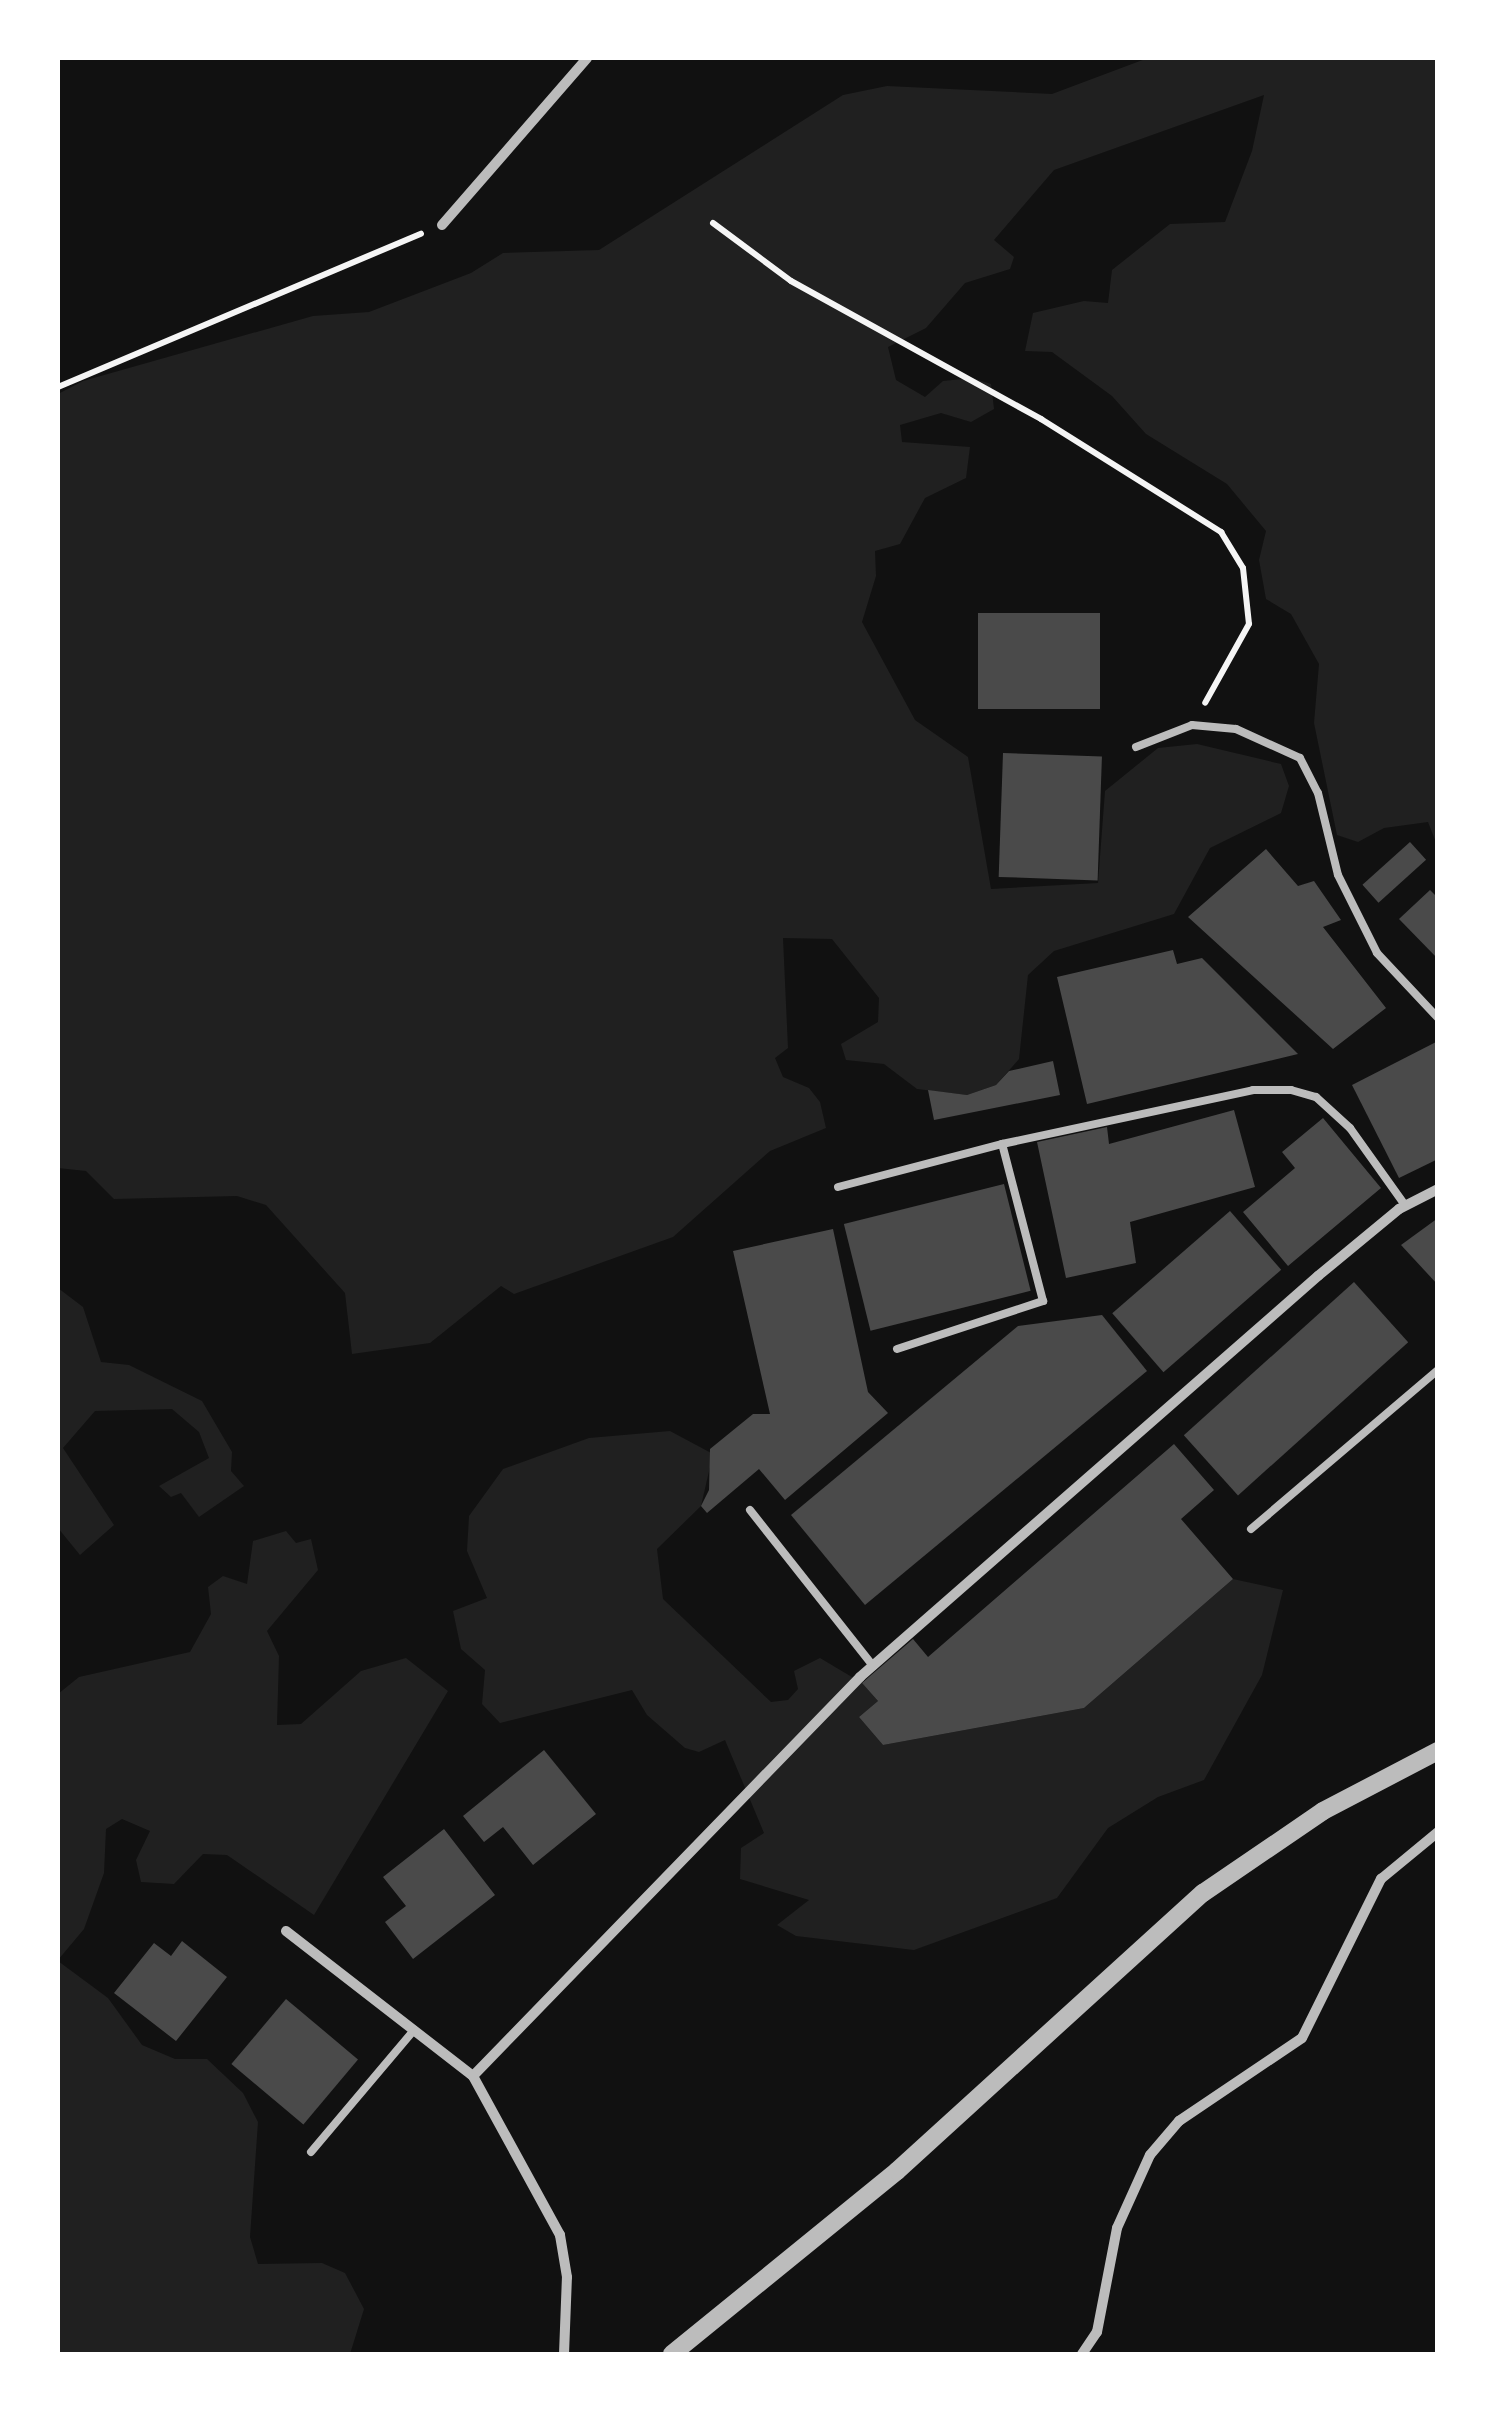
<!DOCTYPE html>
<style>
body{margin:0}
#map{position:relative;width:1495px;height:2412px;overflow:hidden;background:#111;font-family:"Work Sans",sans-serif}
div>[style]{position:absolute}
.green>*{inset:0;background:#202020}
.building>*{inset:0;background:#4a4a4a;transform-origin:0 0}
.path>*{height:6px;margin:-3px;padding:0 3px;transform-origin:3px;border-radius:3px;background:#f5f5f5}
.service>*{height:8px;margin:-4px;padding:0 4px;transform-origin:4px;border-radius:4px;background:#bcbcbc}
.minor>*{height:10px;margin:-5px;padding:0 5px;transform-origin:5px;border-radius:5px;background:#bcbcbc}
.tertiary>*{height:18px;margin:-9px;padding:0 9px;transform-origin:9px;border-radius:9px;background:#bcbcbc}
span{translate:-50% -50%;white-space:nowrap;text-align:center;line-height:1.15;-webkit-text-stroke:8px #fff;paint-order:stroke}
.frame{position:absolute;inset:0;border:60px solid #fff;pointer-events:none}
</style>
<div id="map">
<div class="green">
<div style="clip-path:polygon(1148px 58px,1437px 58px,1437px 845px,1428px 822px,1384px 828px,1358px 842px,1337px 835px,1314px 723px,1319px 664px,1291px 614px,1266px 599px,1259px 560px,1266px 531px,1227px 484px,1146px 434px,1112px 396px,1052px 352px,1025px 351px,1033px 313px,1084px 301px,1108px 303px,1112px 270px,1170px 224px,1225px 222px,1252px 151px,1264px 95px,1054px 170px,994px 240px,1014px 257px,1010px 269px,965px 283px,926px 328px,888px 347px,896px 380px,925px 397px,943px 381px,972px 378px,991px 384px,994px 409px,971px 422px,941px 413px,900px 425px,902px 442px,970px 447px,966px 478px,925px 498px,900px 544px,875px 551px,876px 576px,862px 622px,915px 720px,968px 757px,991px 889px,1098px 883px,1105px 791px,1158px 748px,1197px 744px,1281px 764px,1289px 786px,1281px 813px,1210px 848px,1174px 914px,1054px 951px,1028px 975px,1019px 1059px,996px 1085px,967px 1095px,917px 1089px,884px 1064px,846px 1060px,841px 1044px,878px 1022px,879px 998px,832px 939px,783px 938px,788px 1048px,775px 1058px,783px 1077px,809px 1088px,820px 1102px,826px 1128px,770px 1151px,673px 1237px,514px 1294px,501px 1286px,430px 1343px,352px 1354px,345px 1293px,266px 1205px,237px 1196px,114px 1199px,86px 1171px,58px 1168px,58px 394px,83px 381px,313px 316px,369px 312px,471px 273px,503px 253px,599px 250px,843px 95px,887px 86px,1052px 94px)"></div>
<div style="clip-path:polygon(58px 1288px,83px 1307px,101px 1362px,129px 1365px,202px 1401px,232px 1452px,231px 1471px,244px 1486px,199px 1517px,181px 1493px,171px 1497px,159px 1486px,209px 1458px,199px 1432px,172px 1409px,95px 1411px,63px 1448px,114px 1525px,80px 1555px,58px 1528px)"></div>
<div style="clip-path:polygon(670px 1431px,713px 1454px,701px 1506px,657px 1549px,663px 1599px,771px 1702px,788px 1700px,798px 1689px,794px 1671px,820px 1658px,862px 1683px,878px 1701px,859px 1717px,883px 1745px,1084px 1708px,1233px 1579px,1283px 1590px,1262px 1675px,1204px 1780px,1158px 1797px,1108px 1828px,1057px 1898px,914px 1950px,796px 1936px,777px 1925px,809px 1900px,740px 1879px,741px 1848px,764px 1833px,725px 1740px,699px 1752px,685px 1748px,647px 1715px,632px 1690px,500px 1723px,482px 1704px,485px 1670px,461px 1649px,453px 1611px,487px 1598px,467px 1551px,469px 1516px,503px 1469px,589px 1438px)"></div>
<div style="clip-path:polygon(286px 1531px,296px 1543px,311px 1539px,318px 1570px,267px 1631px,279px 1656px,277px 1725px,301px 1724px,361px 1671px,406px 1658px,448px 1691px,314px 1915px,227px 1855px,203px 1854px,174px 1884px,141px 1882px,136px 1860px,150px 1831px,122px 1819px,106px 1829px,104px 1873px,84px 1929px,58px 1960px,58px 1694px,79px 1677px,190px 1652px,211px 1614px,208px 1587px,223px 1576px,247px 1584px,253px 1541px)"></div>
<div style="clip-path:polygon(58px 1961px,108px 1998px,142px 2045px,175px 2059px,207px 2059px,243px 2093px,258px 2122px,250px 2237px,258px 2264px,322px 2263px,345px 2273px,364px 2309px,350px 2354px,58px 2354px)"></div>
</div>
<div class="building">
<div style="left:978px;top:613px;width:122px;height:96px"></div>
<div style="left:1003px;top:753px;width:99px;height:124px;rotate:2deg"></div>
<div style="left:1410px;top:842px;width:24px;height:64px;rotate:48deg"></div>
<div style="clip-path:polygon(1266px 849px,1298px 886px,1314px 881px,1341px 920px,1323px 927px,1386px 1008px,1333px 1049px,1188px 917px)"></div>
<div style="clip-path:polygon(1430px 890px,1438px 898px,1438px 959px,1399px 919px)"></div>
<div style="clip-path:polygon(1173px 950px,1177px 964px,1202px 958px,1298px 1054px,1087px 1104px,1057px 977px)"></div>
<div style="clip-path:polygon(1438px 1041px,1438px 1159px,1399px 1178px,1352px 1085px)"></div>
<div style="clip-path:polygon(1053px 1061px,1060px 1095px,934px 1120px,928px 1090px,967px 1095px,996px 1085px,1009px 1071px)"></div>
<div style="clip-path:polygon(1234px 1110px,1255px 1187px,1130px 1222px,1136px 1263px,1066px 1278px,1037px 1142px,1107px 1127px,1109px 1144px)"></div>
<div style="clip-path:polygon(1323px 1118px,1381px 1188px,1288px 1266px,1243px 1212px,1295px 1168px,1282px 1152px)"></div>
<div style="left:1004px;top:1184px;width:110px;height:165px;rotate:76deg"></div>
<div style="left:1230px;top:1211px;width:78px;height:156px;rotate:49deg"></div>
<div style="clip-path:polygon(1438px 1218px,1438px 1285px,1401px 1245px)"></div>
<div style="clip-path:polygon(833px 1229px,868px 1392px,888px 1413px,785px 1500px,759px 1469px,707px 1513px,701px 1506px,709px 1490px,710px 1449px,753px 1414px,770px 1414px,733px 1251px)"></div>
<div style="left:1354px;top:1282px;width:81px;height:229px;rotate:48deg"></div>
<div style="clip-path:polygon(1102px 1315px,1147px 1371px,865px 1605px,791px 1515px,1018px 1326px)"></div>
<div style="clip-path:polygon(1174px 1444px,1214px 1490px,1181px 1519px,1233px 1579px,1084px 1708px,883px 1745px,859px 1717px,878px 1701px,862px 1683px,913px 1639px,928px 1657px)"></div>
<div style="clip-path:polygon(544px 1750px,596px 1814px,533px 1865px,503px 1827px,484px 1842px,463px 1816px)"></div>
<div style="clip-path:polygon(444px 1829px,495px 1895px,413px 1959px,385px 1922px,406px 1906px,383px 1877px)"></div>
<div style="clip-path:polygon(182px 1941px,227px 1977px,176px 2041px,114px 1993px,154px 1943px,171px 1956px)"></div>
<div style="left:286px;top:1999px;width:94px;height:85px;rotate:40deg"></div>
</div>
<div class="path">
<div style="left:713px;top:223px;width:97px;rotate:36.6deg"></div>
<div style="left:791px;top:281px;width:286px;rotate:28.9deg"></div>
<div style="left:1041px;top:419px;width:213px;rotate:32.1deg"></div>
<div style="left:1221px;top:532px;width:42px;rotate:58.6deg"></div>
<div style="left:1243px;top:568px;width:56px;rotate:83.9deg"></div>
<div style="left:1249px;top:624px;width:90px;rotate:119.1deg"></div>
<div style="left:58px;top:387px;width:394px;rotate:-22.9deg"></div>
</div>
<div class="service">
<div style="left:1136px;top:747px;width:60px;rotate:-21.4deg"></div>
<div style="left:1192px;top:725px;width:44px;rotate:5.2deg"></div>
<div style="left:1236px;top:729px;width:70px;rotate:24.4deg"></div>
<div style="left:1300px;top:758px;width:39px;rotate:63deg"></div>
<div style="left:1318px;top:793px;width:84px;rotate:76.3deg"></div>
<div style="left:1338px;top:875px;width:87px;rotate:63.4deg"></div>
<div style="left:1377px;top:953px;width:89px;rotate:46.8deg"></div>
<div style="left:838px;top:1187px;width:170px;rotate:-14.7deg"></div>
<div style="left:897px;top:1349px;width:154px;rotate:-18.2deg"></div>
<div style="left:1043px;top:1301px;width:162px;rotate:-104.6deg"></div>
<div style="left:1002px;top:1144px;width:257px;rotate:-12.1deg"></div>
<div style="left:1253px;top:1090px;width:38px"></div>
<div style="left:1291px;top:1090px;width:26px;rotate:16deg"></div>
<div style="left:1316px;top:1097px;width:46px;rotate:42.4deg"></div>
<div style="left:1350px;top:1128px;width:95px;rotate:54.5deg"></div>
<div style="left:750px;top:1510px;width:199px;rotate:51.7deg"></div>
<div style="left:1251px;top:1529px;width:245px;rotate:-40.4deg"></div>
<div style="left:311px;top:2152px;width:160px;rotate:-49.8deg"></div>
</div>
<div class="minor">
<div style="left:442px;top:225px;width:221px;rotate:-49deg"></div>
<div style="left:286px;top:1931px;width:237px;rotate:37.8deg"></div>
<div style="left:564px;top:2354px;width:77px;rotate:-87.8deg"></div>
<div style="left:567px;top:2277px;width:43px;rotate:-99.5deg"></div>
<div style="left:560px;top:2235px;width:181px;rotate:-118.7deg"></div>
<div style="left:473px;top:2076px;width:556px;rotate:-45.87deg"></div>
<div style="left:860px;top:1677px;width:609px;rotate:-41.2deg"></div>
<div style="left:1318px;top:1276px;width:105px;rotate:-39.6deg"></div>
<div style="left:1399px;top:1209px;width:44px;rotate:-27.1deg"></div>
<div style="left:1082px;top:2354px;width:27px;rotate:-56deg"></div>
<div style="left:1097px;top:2332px;width:106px;rotate:-79.1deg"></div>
<div style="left:1117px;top:2228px;width:80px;rotate:-65.7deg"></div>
<div style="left:1150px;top:2155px;width:45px;rotate:-49.5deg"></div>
<div style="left:1179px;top:2121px;width:148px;rotate:-34deg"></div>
<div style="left:1302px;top:2038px;width:178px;rotate:-63.6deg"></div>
<div style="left:1381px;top:1879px;width:74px;rotate:-39.5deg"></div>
</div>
<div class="tertiary">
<div style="left:672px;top:2354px;width:290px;rotate:-39.1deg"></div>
<div style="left:897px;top:2171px;width:413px;rotate:-42.3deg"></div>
<div style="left:1203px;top:1893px;width:145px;rotate:-34.3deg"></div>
<div style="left:1323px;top:1811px;width:130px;rotate:-27.6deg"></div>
</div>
<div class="frame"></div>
</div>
